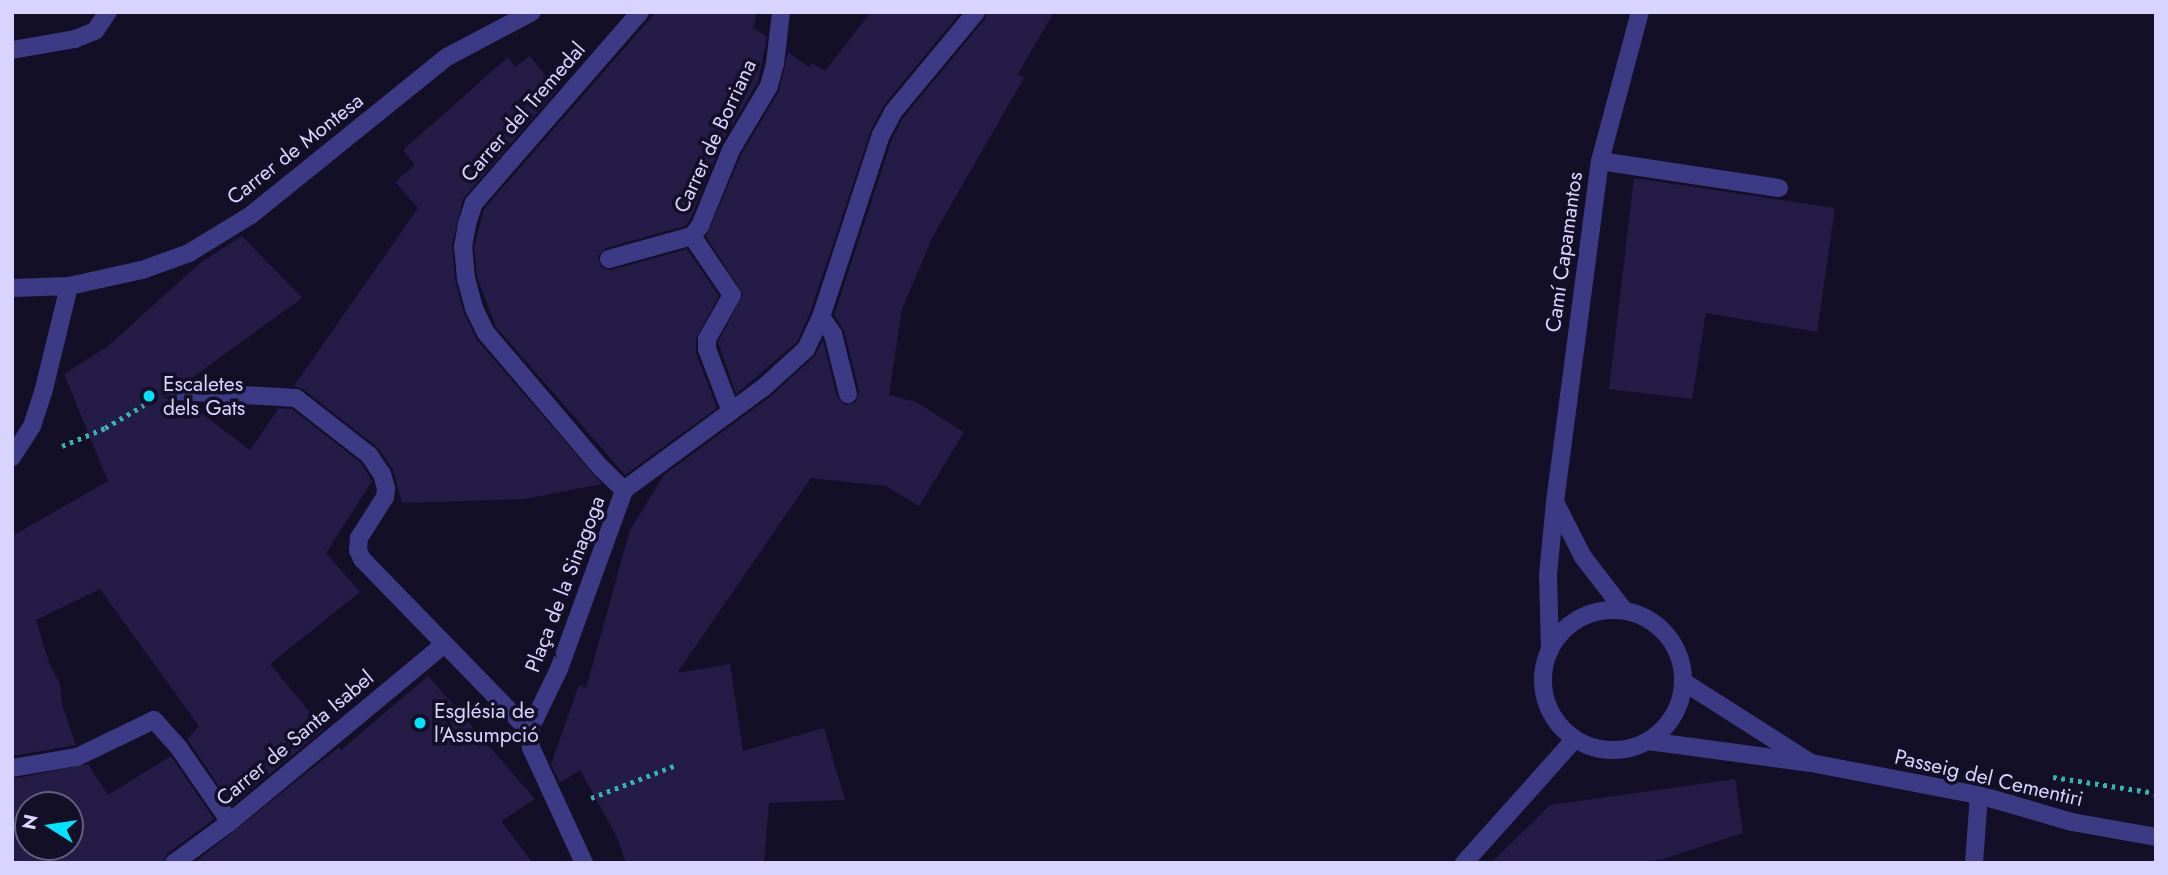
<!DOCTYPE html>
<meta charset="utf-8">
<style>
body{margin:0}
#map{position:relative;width:2168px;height:875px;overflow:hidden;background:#130f26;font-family:Jost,sans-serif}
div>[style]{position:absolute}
.building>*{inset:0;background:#241b47}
.path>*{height:4.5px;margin-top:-2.25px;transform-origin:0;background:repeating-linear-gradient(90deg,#2fb8b0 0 3.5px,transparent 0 8.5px)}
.minor>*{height:18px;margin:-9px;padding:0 9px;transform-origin:9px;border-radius:9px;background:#3d3a85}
.minor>.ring{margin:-9px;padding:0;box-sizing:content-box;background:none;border:18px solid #3d3a85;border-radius:50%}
.dots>*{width:19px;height:19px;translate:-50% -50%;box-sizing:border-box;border:4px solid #130f26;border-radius:50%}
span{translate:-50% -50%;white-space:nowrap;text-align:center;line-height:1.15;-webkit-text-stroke:7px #130f26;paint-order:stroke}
.street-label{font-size:21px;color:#d9d4ff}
.poi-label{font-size:21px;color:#d9d4ff}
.left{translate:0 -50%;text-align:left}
.frame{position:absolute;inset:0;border:14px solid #d9d4ff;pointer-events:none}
.north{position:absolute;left:14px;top:791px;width:70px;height:70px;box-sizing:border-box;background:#130f26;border:2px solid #625e7d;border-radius:50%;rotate:282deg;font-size:19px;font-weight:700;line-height:28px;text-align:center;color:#d9d4ff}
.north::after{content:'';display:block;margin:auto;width:24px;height:32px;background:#00e5ff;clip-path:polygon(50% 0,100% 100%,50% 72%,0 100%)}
</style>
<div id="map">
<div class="building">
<div style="clip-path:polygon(656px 12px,757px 12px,753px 28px,767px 37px,758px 82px,721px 144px,690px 220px,685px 226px,606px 248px,598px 256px,601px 267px,611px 270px,687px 249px,719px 296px,696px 339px,696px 353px,717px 408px,625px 475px,496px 327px,477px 277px,474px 247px,484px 209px)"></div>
<div style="clip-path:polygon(871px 12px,961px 12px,884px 105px,871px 130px,810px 313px,797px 342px,736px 394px,718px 342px,743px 294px,706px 237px,741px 155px,779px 91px,788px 52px,809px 67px,812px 63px,825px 71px)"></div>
<div style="clip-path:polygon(987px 12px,1054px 12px,1018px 74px,1024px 78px,933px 236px,902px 309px,889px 395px,916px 402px,964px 432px,919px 506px,886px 486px,811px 478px,677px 673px,730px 664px,743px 751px,824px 728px,845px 800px,769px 803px,764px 863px,626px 863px,617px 837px,580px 770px,560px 783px,551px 764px,579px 685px,586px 688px,630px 530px,664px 475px,771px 396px,814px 357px,823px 340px,837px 397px,846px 405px,856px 402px,859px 391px,844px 331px,834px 315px,892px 139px,903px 118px,985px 19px)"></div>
<div style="clip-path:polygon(530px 56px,557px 90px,463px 199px,452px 245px,455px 280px,464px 313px,477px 340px,602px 484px,525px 499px,402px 503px,393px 470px,378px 448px,303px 389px,294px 386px,418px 208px,395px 182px,415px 165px,403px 150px,508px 57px,515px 67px)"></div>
<div style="clip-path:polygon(1634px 178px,1835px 208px,1817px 332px,1706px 313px,1692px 399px,1609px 389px)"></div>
<div style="clip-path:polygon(242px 236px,302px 298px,189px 380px,169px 381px,164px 390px,165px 397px,174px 402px,188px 403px,250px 450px,279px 408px,292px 409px,361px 463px,372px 481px,326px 553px,360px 592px,270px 664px,324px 729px,232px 805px,187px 739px,199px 726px,100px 589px,36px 620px,49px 663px,60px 684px,62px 705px,76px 745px,12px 756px,12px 536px,108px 481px,64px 374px,107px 347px,200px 263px)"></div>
<div style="clip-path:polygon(428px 676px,535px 799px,501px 821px,533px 863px,194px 863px,339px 747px,341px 750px)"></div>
<div style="clip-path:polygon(evenodd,171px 756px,214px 819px,167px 854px,163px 863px,12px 863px,12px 779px,88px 764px,108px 795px,171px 756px,28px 805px,70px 805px,70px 847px,28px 847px,28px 805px)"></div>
<div style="clip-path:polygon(1735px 779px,1743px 833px,1663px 859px,1640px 863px,1491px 863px,1550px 805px)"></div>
</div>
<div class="path">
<div style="left:62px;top:446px;width:47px;rotate:-22.7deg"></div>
<div style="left:105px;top:428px;width:45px;rotate:-30.5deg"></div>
<div style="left:2053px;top:777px;width:104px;rotate:8.8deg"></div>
<div style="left:591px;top:798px;width:91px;rotate:-21.2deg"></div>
</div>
<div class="minor">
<div style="left:12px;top:50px;width:64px;rotate:-9.9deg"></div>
<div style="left:75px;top:39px;width:22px;rotate:-22deg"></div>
<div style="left:95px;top:31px;width:23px;rotate:-56deg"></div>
<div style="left:1600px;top:161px;width:181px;rotate:8.6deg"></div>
<div style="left:692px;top:236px;width:71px;rotate:55.9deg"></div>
<div style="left:732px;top:295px;width:51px;rotate:119.6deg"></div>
<div style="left:707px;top:339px;width:10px;rotate:90deg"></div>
<div style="left:707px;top:349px;width:67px;rotate:69.1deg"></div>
<div style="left:609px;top:259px;width:86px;rotate:-15.5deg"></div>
<div style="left:692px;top:236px;width:13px;rotate:-51deg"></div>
<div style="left:700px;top:226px;width:82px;rotate:-67.8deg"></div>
<div style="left:731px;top:150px;width:74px;rotate:-59.3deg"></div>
<div style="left:769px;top:86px;width:23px;rotate:-75deg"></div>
<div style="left:775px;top:64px;width:52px;rotate:-83.4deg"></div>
<div style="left:12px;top:288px;width:57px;rotate:-2deg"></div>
<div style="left:69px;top:286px;width:75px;rotate:-12.4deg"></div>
<div style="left:142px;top:270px;width:50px;rotate:-19.9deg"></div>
<div style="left:189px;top:253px;width:73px;rotate:-31.5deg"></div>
<div style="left:251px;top:215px;width:252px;rotate:-38.9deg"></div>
<div style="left:447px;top:57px;width:96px;rotate:-27.9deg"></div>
<div style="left:821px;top:317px;width:21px;rotate:55deg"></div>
<div style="left:833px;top:334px;width:62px;rotate:76deg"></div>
<div style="left:175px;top:391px;width:121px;rotate:3.3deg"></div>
<div style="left:296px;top:398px;width:93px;rotate:38deg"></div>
<div style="left:369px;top:455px;width:23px;rotate:56deg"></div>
<div style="left:382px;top:474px;width:15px;rotate:74deg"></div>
<div style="left:386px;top:488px;width:9px;rotate:96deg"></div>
<div style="left:385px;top:497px;width:49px;rotate:122.4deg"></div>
<div style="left:359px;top:538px;width:12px;rotate:95deg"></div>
<div style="left:358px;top:550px;width:10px;rotate:66deg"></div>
<div style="left:362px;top:559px;width:240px;rotate:45.8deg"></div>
<div style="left:12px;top:457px;width:37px;rotate:-57deg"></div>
<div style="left:32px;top:426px;width:35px;rotate:-72deg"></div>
<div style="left:43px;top:393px;width:110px;rotate:-76.3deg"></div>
<div style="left:624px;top:490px;width:172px;rotate:-36.3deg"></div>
<div style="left:763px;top:388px;width:58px;rotate:-42.2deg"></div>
<div style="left:806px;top:349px;width:35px;rotate:-65deg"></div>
<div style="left:821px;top:317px;width:192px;rotate:-71.8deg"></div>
<div style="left:881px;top:135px;width:26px;rotate:-62deg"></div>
<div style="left:893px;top:112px;width:130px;rotate:-50.3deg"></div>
<div style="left:624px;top:490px;width:32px;rotate:-136deg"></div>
<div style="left:601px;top:468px;width:177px;rotate:-130.4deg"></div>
<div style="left:486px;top:333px;width:28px;rotate:-116deg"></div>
<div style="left:474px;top:308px;width:30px;rotate:-105deg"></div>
<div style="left:466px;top:279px;width:32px;rotate:-95deg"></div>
<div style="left:463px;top:247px;width:23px;rotate:-80deg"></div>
<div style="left:467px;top:224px;width:22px;rotate:-72deg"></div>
<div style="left:474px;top:203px;width:253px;rotate:-49deg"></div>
<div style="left:1555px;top:502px;width:344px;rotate:-82.5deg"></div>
<div style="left:1600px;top:161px;width:154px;rotate:-75deg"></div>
<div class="ring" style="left:1543px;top:610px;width:122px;height:122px"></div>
<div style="left:1550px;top:650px;width:75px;rotate:-91.5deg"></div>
<div style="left:1548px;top:575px;width:73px;rotate:-84.5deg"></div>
<div style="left:1555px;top:502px;width:62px;rotate:63deg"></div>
<div style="left:1583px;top:557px;width:67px;rotate:52.3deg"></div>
<div style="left:1648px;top:741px;width:164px;rotate:7.7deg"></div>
<div style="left:1811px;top:763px;width:151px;rotate:-147.5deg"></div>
<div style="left:1811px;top:763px;width:171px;rotate:10.8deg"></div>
<div style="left:1979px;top:795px;width:97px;rotate:16.2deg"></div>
<div style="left:2072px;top:822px;width:85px;rotate:10.1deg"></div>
<div style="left:12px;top:768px;width:66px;rotate:-9.6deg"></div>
<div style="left:77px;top:757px;width:85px;rotate:-25.7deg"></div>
<div style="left:154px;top:720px;width:38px;rotate:48deg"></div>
<div style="left:179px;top:748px;width:90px;rotate:55.4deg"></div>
<div style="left:174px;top:863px;width:69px;rotate:-36.2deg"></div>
<div style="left:230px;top:822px;width:277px;rotate:-39.7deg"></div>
<div style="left:584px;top:863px;width:127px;rotate:-114.7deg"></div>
<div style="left:531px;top:748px;width:17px;rotate:-97deg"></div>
<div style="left:529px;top:731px;width:69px;rotate:-64.2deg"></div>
<div style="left:559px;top:669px;width:190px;rotate:-70deg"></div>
<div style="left:1464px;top:863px;width:166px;rotate:-48.2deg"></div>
<div style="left:1974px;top:863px;width:68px;rotate:-85.8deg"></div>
</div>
<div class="dots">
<div style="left:149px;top:396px;background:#00e5ff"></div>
<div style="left:420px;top:723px;background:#00e5ff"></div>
</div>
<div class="street-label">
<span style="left:523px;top:112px;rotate:-49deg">Carrer del Tremedal</span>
<span style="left:715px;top:136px;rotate:-65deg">Carrer de Borriana</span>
<span style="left:295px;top:149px;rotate:-38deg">Carrer de Montesa</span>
<span style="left:1564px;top:252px;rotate:-82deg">Camí Capamantos</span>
<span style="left:565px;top:584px;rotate:-69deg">Plaça de la Sinagoga</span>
<span style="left:295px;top:738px;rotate:-40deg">Carrer de Santa Isabel</span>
<span style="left:1989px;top:778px;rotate:13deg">Passeig del Cementiri</span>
</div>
<div class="poi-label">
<span class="left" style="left:163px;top:396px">Escaletes<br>dels Gats</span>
<span class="left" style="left:434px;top:723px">Església de<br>l'Assumpció</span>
</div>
<div class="frame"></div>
<div class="north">N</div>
</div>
